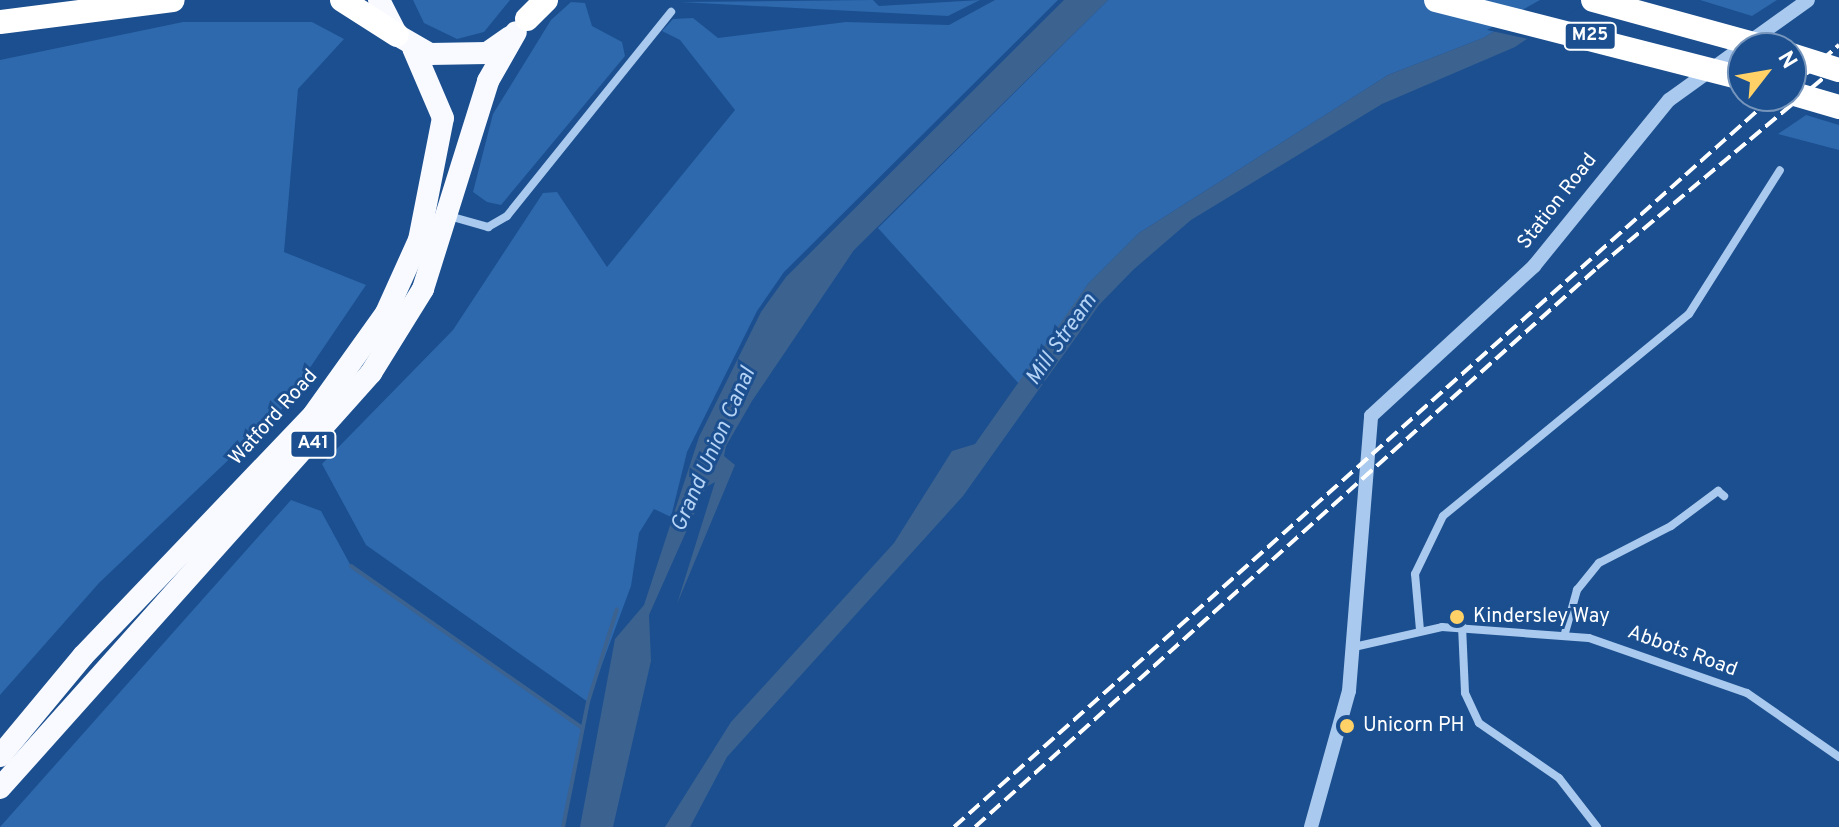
<!DOCTYPE html>
<style>
body{margin:0}
#map{position:relative;width:1839px;height:827px;overflow:hidden;background:#1b4f8f;font-family:Overpass,sans-serif}
div>[style]{position:absolute}
.green>*{inset:0;background:#2e69ad}
.water>*{inset:0;background:#3c6290}
.pier>*{inset:0;background:#1b4f8f}
.stream>*{height:4px;margin:-2px;padding:0 2px;transform-origin:2px;border-radius:2px;background:#3c6290}
.minor>*{height:8px;margin:-4px;padding:0 4px;transform-origin:4px;border-radius:4px;background:#a9c9ee}
.tertiary>*{height:14px;margin:-7px;padding:0 7px;transform-origin:7px;border-radius:7px;background:#a9c9ee}
.trunk>*{height:22px;margin:-11px;padding:0 11px;transform-origin:11px;border-radius:11px;background:#f8faff}
.motorway>*{height:24px;margin:-12px;padding:0 12px;transform-origin:12px;border-radius:12px;background:#fff}
.rail>*{height:4px;margin-top:-2px;transform-origin:0;background:repeating-linear-gradient(90deg,#fff 0 14px,transparent 0 20px)}
.dots>*{width:22px;height:22px;translate:-50% -50%;box-sizing:border-box;border:4px solid #1b4f8f;border-radius:50%}
span{translate:-50% -50%;white-space:nowrap;text-align:center;line-height:1.15;-webkit-text-stroke:6px #1b4f8f;paint-order:stroke}
.shield-label span{padding:2px 6px;background:#1b4f8f;border:2px solid;border-radius:6px;-webkit-text-stroke-width:0}
.shield-label{font-size:18px;color:#fff;font-weight:700}
.street-label{font-size:20px;color:#fff}
.poi-label{font-size:20px;color:#fff}
.left{translate:0 -50%;text-align:left}
.water-label{font-size:22px;color:#b5d3f5;font-style:italic}
.north{position:absolute;left:1727px;top:32px;width:80px;height:80px;box-sizing:border-box;background:#1b4f8f;border:2px solid #7695bc;border-radius:50%;rotate:59deg;font-size:22px;font-weight:700;line-height:32px;text-align:center;color:#fff}
.north::after{content:'';display:block;margin:auto;width:28px;height:36px;background:#ffd166;clip-path:polygon(50% 0,100% 100%,50% 72%,0 100%)}
</style>
<div id="map">
<div class="green">
<div style="clip-path:polygon(413px 0,510px 0,484px 32px,457px 39px,424px 23px)"></div>
<div style="clip-path:polygon(873px 0,879px 6px,980px 0,948px 16px,680px 2px)"></div>
<div style="clip-path:polygon(995px 0,1058px 0,784px 272px,757px 311px,687px 452px,671px 517px,654px 509px,639px 533px,631px 586px,588px 702px,366px 545px,322px 464px,453px 330px,543px 193px,557px 192px,607px 267px,735px 110px,680px 40px,662px 31px,673px 19px,693px 18px,718px 38px,846px 22px,949px 25px)"></div>
<div style="clip-path:polygon(1108px 0,1548px 0,1483px 38px,1388px 75px,1139px 233px,1088px 284px,1020px 385px,878px 228px)"></div>
<div style="clip-path:polygon(1700px 0,1777px 0,1752px 16px)"></div>
<div style="clip-path:polygon(571px 2px,585px 3px,592px 26px,622px 42px,625px 56px,501px 205px,487px 202px,473px 192px,493px 114px,551px 20px)"></div>
<div style="clip-path:polygon(183px 22px,312px 22px,344px 39px,298px 89px,284px 252px,366px 285px,282px 409px,99px 583px,0 695px,0 60px)"></div>
<div style="clip-path:polygon(1806px 115px,1839px 125px,1839px 150px,1778px 134px)"></div>
<div style="clip-path:polygon(291px 500px,321px 511px,351px 566px,582px 728px,563px 827px,0 827px)"></div>
</div>
<div class="water">
<div style="clip-path:polygon(1064px 0,1108px 0,854px 250px,752px 401px,726px 446px,724px 456px,735px 465px,677px 604px,715px 482px,706px 487px,649px 615px,651px 661px,613px 827px,580px 827px,615px 639px,644px 605px,699px 437px,761px 312px,786px 277px)"></div>
<div style="clip-path:polygon(1548px 0,1585px 0,1515px 47px,1382px 104px,1191px 220px,1133px 270px,1099px 305px,963px 496px,727px 757px,690px 827px,665px 827px,731px 722px,894px 543px,952px 451px,975px 444px,1088px 284px,1139px 233px,1388px 75px,1483px 38px)"></div>
</div>
<div class="pier">
<div style="clip-path:polygon(1540px 0,1589px 0,1533px 40px,1487px 30px)"></div>
</div>
<div class="stream">
<div style="left:351px;top:566px;width:282px;rotate:35deg"></div>
<div style="left:563px;top:827px;width:127px;rotate:-78.7deg"></div>
<div style="left:588px;top:702px;width:97px;rotate:-72.7deg"></div>
</div>
<div class="minor">
<div style="left:449px;top:216px;width:41px;rotate:15.8deg"></div>
<div style="left:488px;top:227px;width:22px;rotate:-30deg"></div>
<div style="left:507px;top:216px;width:262px;rotate:-51.2deg"></div>
<div style="left:1462px;top:626px;width:67px;rotate:87.4deg"></div>
<div style="left:1465px;top:693px;width:33px;rotate:65deg"></div>
<div style="left:1479px;top:723px;width:97px;rotate:34.5deg"></div>
<div style="left:1559px;top:778px;width:62px;rotate:52.2deg"></div>
<div style="left:1420px;top:630px;width:56px;rotate:-95.1deg"></div>
<div style="left:1415px;top:574px;width:64px;rotate:-64.2deg"></div>
<div style="left:1443px;top:516px;width:318px;rotate:-39.4deg"></div>
<div style="left:1689px;top:314px;width:170px;rotate:-57.7deg"></div>
<div style="left:1565px;top:633px;width:45px;rotate:-74.4deg"></div>
<div style="left:1577px;top:590px;width:35px;rotate:-51deg"></div>
<div style="left:1599px;top:563px;width:81px;rotate:-27.2deg"></div>
<div style="left:1671px;top:526px;width:59px;rotate:-36.7deg"></div>
<div style="left:1718px;top:491px;width:8px;rotate:40deg"></div>
<div style="left:1354px;top:647px;width:90px;rotate:-12.8deg"></div>
<div style="left:1442px;top:627px;width:147px;rotate:4.3deg"></div>
<div style="left:1589px;top:638px;width:167px;rotate:19.2deg"></div>
<div style="left:1747px;top:693px;width:112px;rotate:34.8deg"></div>
</div>
<div class="tertiary">
<div style="left:1311px;top:827px;width:141px;rotate:-74.4deg"></div>
<div style="left:1349px;top:691px;width:276px;rotate:-85.4deg"></div>
<div style="left:1371px;top:416px;width:222px;rotate:-42.6deg"></div>
<div style="left:1534px;top:266px;width:214px;rotate:-50.9deg"></div>
<div style="left:1669px;top:100px;width:171px;rotate:-35.7deg"></div>
</div>
<div class="trunk">
<div style="left:379px;top:0;width:39px;rotate:63deg"></div>
<div style="left:397px;top:35px;width:38px;rotate:30deg"></div>
<div style="left:430px;top:54px;width:57px;rotate:-1deg"></div>
<div style="left:487px;top:53px;width:28px;rotate:-35deg"></div>
<div style="left:0;top:756px;width:130px;rotate:-50.3deg"></div>
<div style="left:83px;top:656px;width:335px;rotate:-46.3deg"></div>
<div style="left:314px;top:414px;width:124px;rotate:-54.5deg"></div>
<div style="left:386px;top:313px;width:80px;rotate:-65.7deg"></div>
<div style="left:419px;top:240px;width:124px;rotate:-78.9deg"></div>
<div style="left:443px;top:118px;width:76px;rotate:-113.2deg"></div>
<div style="left:0;top:788px;width:557px;rotate:-48.2deg"></div>
<div style="left:371px;top:373px;width:99px;rotate:-58.2deg"></div>
<div style="left:423px;top:289px;width:218px;rotate:-72.6deg"></div>
<div style="left:488px;top:81px;width:56px;rotate:-60.3deg"></div>
</div>
<div class="motorway">
<div style="left:342px;top:0;width:65px;rotate:32.5deg"></div>
<div style="left:1436px;top:0;width:317px;rotate:14.3deg"></div>
<div style="left:1593px;top:0;width:181px;rotate:15.3deg"></div>
<div style="left:527px;top:19px;width:27px;rotate:-45deg"></div>
<div style="left:0;top:22px;width:174px;rotate:-7.2deg"></div>
<div style="left:1791px;top:55px;width:50px;rotate:17.4deg"></div>
<div style="left:1791px;top:93px;width:50px;rotate:16.3deg"></div>
</div>
<div class="rail">
<div style="left:1791px;top:87px;width:64px;rotate:-41.2deg"></div>
<div style="left:954px;top:827px;width:1099px;rotate:-41.72deg"></div>
<div style="left:975px;top:827px;width:836px;rotate:-41.95deg"></div>
<div style="left:1597px;top:268px;width:316px;rotate:-40deg"></div>
</div>
<div class="dots">
<div style="left:1457px;top:617px;background:#ffd166"></div>
<div style="left:1347px;top:726px;background:#ffd166"></div>
</div>
<div class="shield-label">
<span style="left:1590px;top:36px">M25</span>
<span style="left:313px;top:444px">A41</span>
</div>
<div class="street-label">
<span style="left:1558px;top:202px;rotate:-52deg">Station Road</span>
<span style="left:274px;top:418px;rotate:-48deg">Watford Road</span>
<span style="left:1682px;top:652px;rotate:20deg">Abbots Road</span>
</div>
<div class="poi-label">
<span class="left" style="left:1473px;top:617px">Kindersley Way</span>
<span class="left" style="left:1363px;top:726px">Unicorn PH</span>
</div>
<div class="water-label">
<span style="left:1062px;top:340px;rotate:-55deg">Mill Stream</span>
<span style="left:714px;top:450px;rotate:-66deg">Grand Union Canal</span>
</div>
<div class="north">N</div>
</div>
